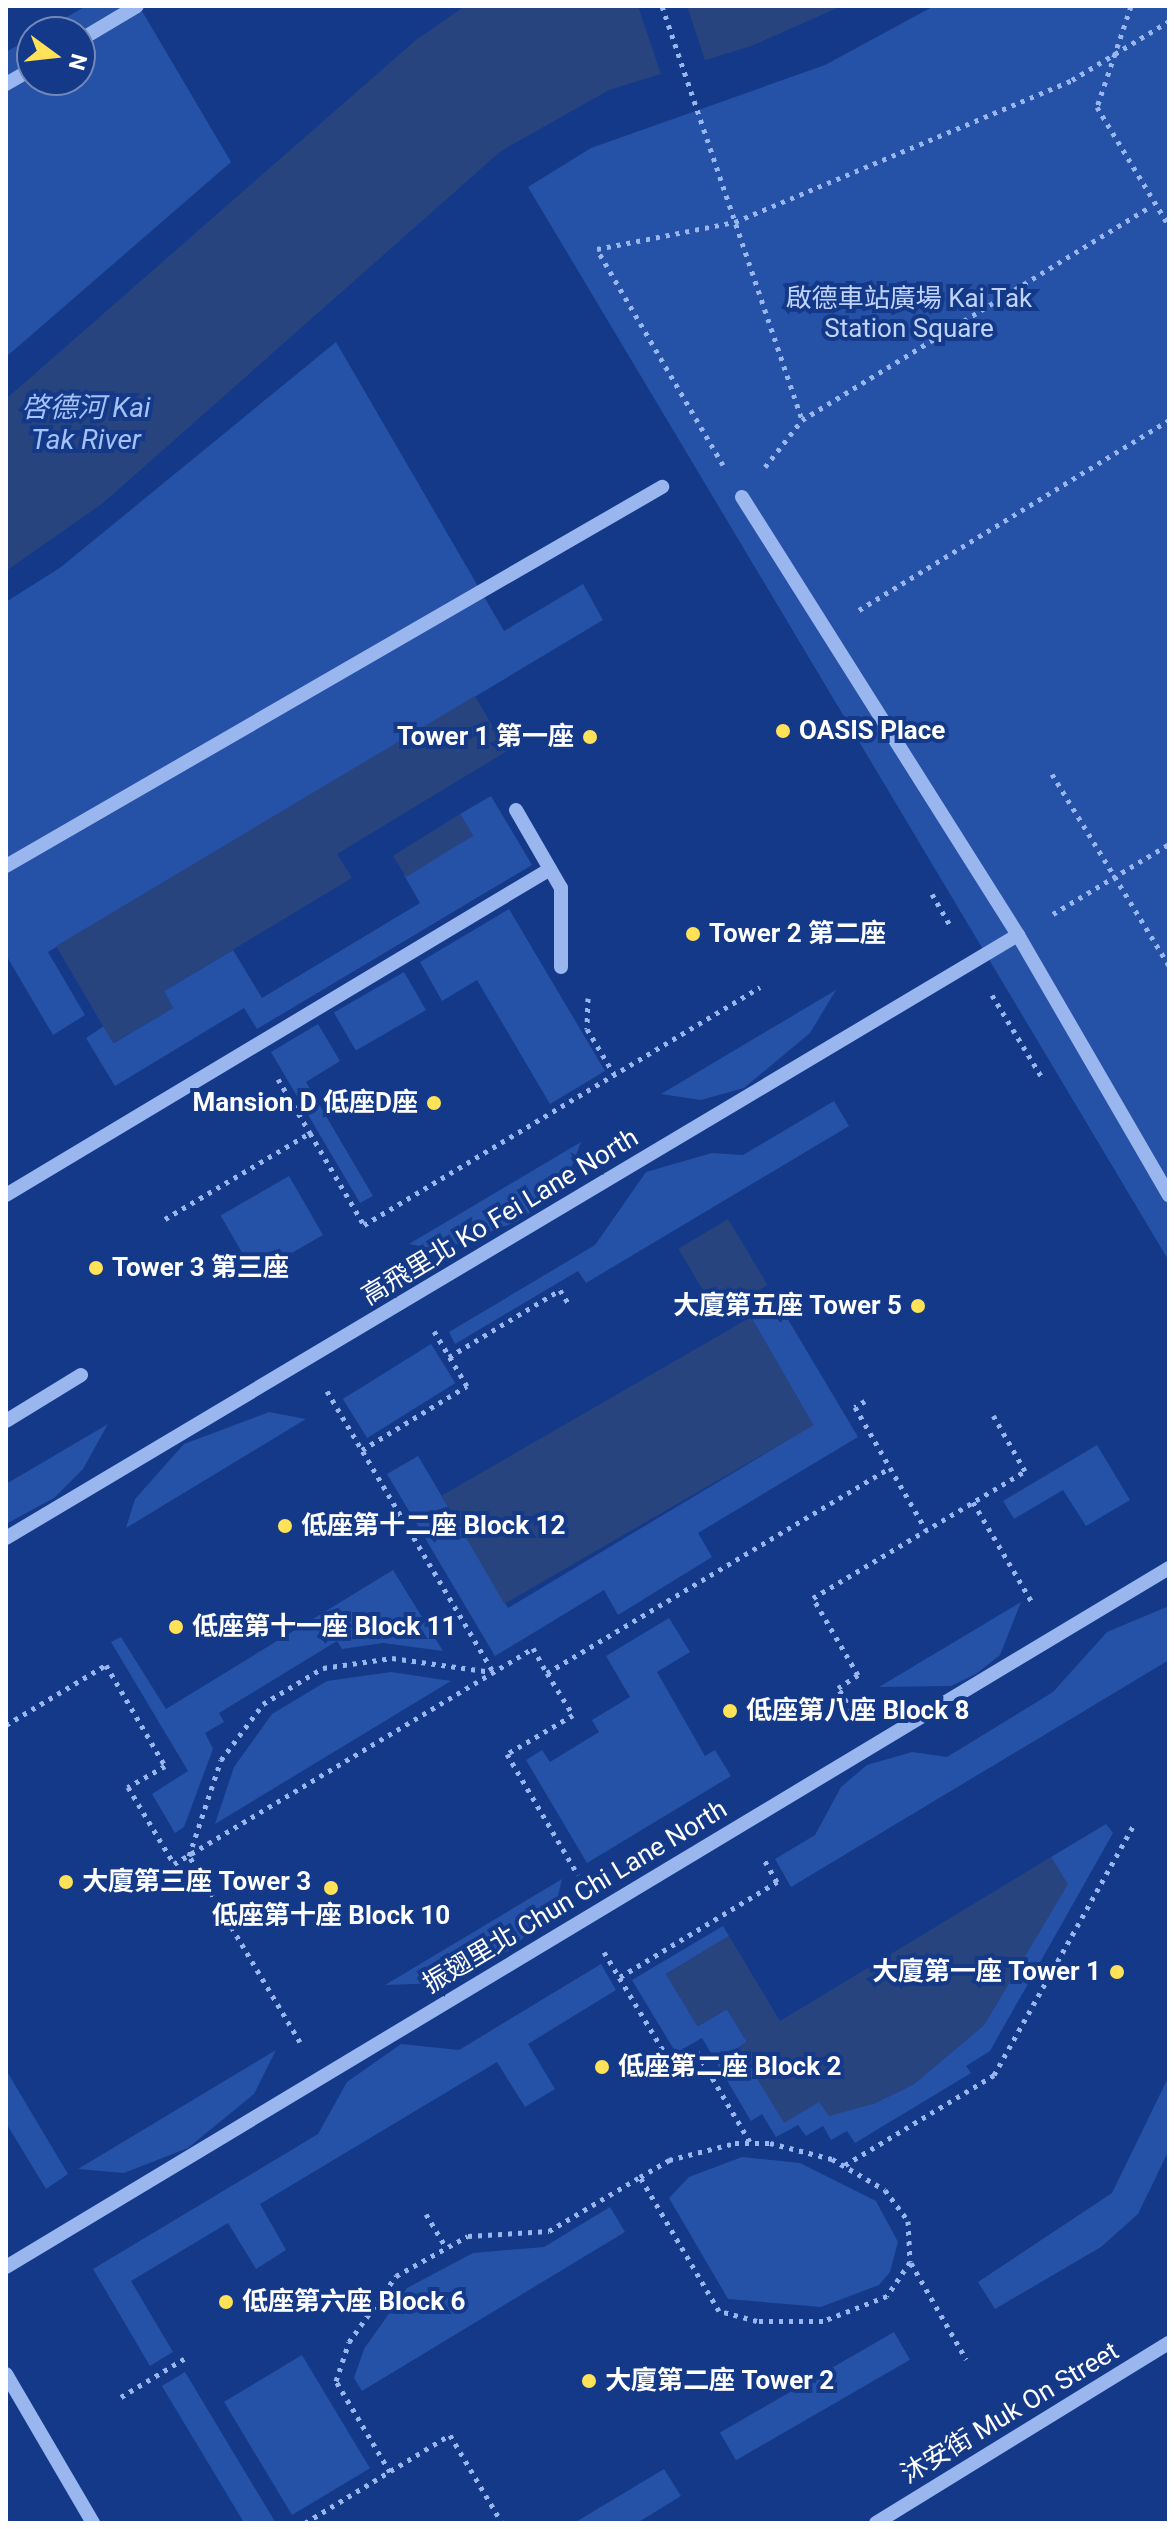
<!DOCTYPE html>
<meta charset="utf-8">
<style>
body{margin:0}
#map{position:relative;width:1175px;height:2529px;overflow:hidden;background:#143988;font-family:Roboto,"Noto Sans TC",sans-serif}
div>[style]{position:absolute}
.green>*{inset:0;background:#2551a7;transform-origin:0 0}
.water>*{inset:0;background:#28447e;transform-origin:0 0}
.pier>*{inset:0;background:#143988}
.path>*{height:5px;margin-top:-2.5px;transform-origin:0;background:repeating-linear-gradient(90deg,#99b6ef 0 4px,transparent 0 10px)}
.minor>*{height:14px;margin:-7px;padding:0 7px;transform-origin:7px;border-radius:7px;background:#99b6ef}
.dots>*{width:22px;height:22px;translate:-50% -50%;box-sizing:border-box;border:4px solid #143988;border-radius:50%}
span{translate:-50% -50%;white-space:nowrap;text-align:center;line-height:1.15;-webkit-text-stroke:8px #143988;paint-order:stroke}
.park-label{font-size:26px;color:#bfd3fb}
.poi-label{font-size:26px;color:#fff;font-weight:700}
.left{translate:0 -50%;text-align:left}
.right{translate:-100% -50%;text-align:right}
.street-label{font-size:26px;color:#fff}
.water-label{font-size:28px;color:#a5c1f7;font-style:italic}
.frame{position:absolute;inset:0;border:8px solid #fff;pointer-events:none}
.north{position:absolute;left:16px;top:16px;width:80px;height:80px;box-sizing:border-box;background:#143988;border:2px solid #7288b8;border-radius:50%;rotate:105deg;font-size:22px;font-weight:700;line-height:32px;text-align:center;color:#fff}
.north::after{content:'';display:block;margin:auto;width:28px;height:36px;background:#ffe257;clip-path:polygon(50% 0,100% 100%,50% 72%,0 100%)}
</style>
<div id="map">
<div class="green">
<div style="clip-path:polygon(86px 6px,139px 6px,231px 162px,6px 357px,6px 52px,32px 37px,32px 80px,80px 80px,80px 32px,41px 32px)"></div>
<div style="clip-path:polygon(934px 6px,1169px 6px,1169px 1261px,528px 187px,591px 148px,825px 65px)"></div>
<div style="clip-path:polygon(336px 342px,504px 631px,583px 584px,603px 620px,48px 952px,85px 1015px,53px 1035px,6px 955px,6px 602px,61px 567px)"></div>
<div style="clip-path:polygon(491px 796px,532px 865px,257px 1029px,244px 1008px,115px 1086px,86px 1038px,104px 1026px,114px 1043px,173px 1008px,164px 991px,233px 950px,262px 998px,420px 903px,404px 875px,473px 836px,460px 814px)"></div>
<div style="clip-path:polygon(509px 909px,605px 1071px,550px 1104px,477px 980px,442px 1001px,420px 962px)"></div>
<div style="left:404px;top:972px;width:44px;height:81px;rotate:60deg"></div>
<div style="clip-path:polygon(836px 990px,810px 1033px,744px 1088px,701px 1100px,661px 1094px)"></div>
<div style="clip-path:polygon(318px 1024px,340px 1061px,306px 1082px,373px 1196px,360px 1203px,271px 1052px)"></div>
<div style="clip-path:polygon(834px 1101px,849px 1126px,586px 1283px,578px 1271px,455px 1344px,449px 1332px,595px 1245px,646px 1172px,712px 1153px,743px 1155px)"></div>
<div style="clip-path:polygon(581px 1142px,569px 1174px,546px 1202px,516px 1222px,441px 1250px,409px 1244px)"></div>
<div style="left:289px;top:1176px;width:68px;height:79px;rotate:60deg"></div>
<div style="clip-path:polygon(777px 1301px,858px 1437px,698px 1533px,712px 1557px,618px 1615px,604px 1590px,495px 1656px,387px 1474px,418px 1456px,508px 1608px,813px 1425px,751px 1317px)"></div>
<div style="left:431px;top:1344px;width:46px;height:104px;rotate:58deg"></div>
<div style="clip-path:polygon(269px 1412px,306px 1419px,126px 1528px,135px 1499px,184px 1444px)"></div>
<div style="clip-path:polygon(108px 1424px,83px 1469px,54px 1498px,6px 1524px,6px 1484px)"></div>
<div style="clip-path:polygon(1097px 1445px,1130px 1500px,1086px 1526px,1063px 1490px,1014px 1519px,1003px 1501px)"></div>
<div style="clip-path:polygon(393px 1570px,443px 1651px,383px 1643px,342px 1649px,337px 1641px,219px 1713px,224px 1722px,205px 1733px,213px 1749px,184px 1827px,175px 1833px,152px 1794px,188px 1771px,111px 1642px,121px 1637px,166px 1709px)"></div>
<div style="clip-path:polygon(1021px 1602px,1000px 1655px,976px 1674px,951px 1686px,879px 1687px)"></div>
<div style="clip-path:polygon(1169px 1606px,1169px 1660px,791px 1887px,775px 1859px,815px 1835px,841px 1787px,867px 1765px,912px 1752px,947px 1757px,1053px 1692px,1107px 1632px)"></div>
<div style="clip-path:polygon(669px 1618px,690px 1652px,657px 1672px,705px 1756px,715px 1750px,731px 1776px,587px 1863px,526px 1760px,542px 1750px,550px 1762px,599px 1732px,592px 1720px,630px 1697px,606px 1656px)"></div>
<div style="clip-path:polygon(391px 1672px,451px 1681px,215px 1824px,234px 1767px,272px 1714px,327px 1681px)"></div>
<div style="clip-path:polygon(1106px 1824px,1113px 1833px,990px 2051px,966px 2066px,971px 2073px,855px 2143px,847px 2131px,831px 2140px,823px 2126px,806px 2136px,798px 2125px,776px 2137px,762px 2114px,751px 2121px,702px 2038px,676px 2053px,632px 1980px,723px 1926px,729px 1936px,666px 1974px,698px 2026px,727px 2009px,747px 2042px,739px 2047px,819px 2102px,873px 2104px,914px 2084px,984px 2025px,1067px 1885px,1051px 1857px)"></div>
<div style="clip-path:polygon(562px 1879px,557px 1900px,514px 1948px,443px 1983px,385px 1985px)"></div>
<div style="clip-path:polygon(601px 1964px,616px 1990px,528px 2044px,555px 2089px,525px 2107px,497px 2062px,260px 2204px,286px 2250px,256px 2269px,228px 2223px,131px 2281px,173px 2352px,150px 2366px,93px 2269px,318px 2134px,347px 2082px,401px 2044px,459px 2050px)"></div>
<div style="clip-path:polygon(276px 2050px,254px 2094px,188px 2148px,124px 2173px,78px 2169px)"></div>
<div style="clip-path:polygon(6px 2070px,68px 2174px,46px 2189px,6px 2123px)"></div>
<div style="clip-path:polygon(1169px 2076px,1169px 2150px,1138px 2214px,1101px 2247px,995px 2309px,978px 2282px,1112px 2193px)"></div>
<div style="clip-path:polygon(742px 2157px,800px 2163px,876px 2201px,898px 2242px,890px 2272px,879px 2285px,821px 2307px,728px 2299px,669px 2198px,689px 2177px)"></div>
<div style="clip-path:polygon(610px 2207px,625px 2232px,362px 2391px,354px 2378px,364px 2349px,407px 2288px,473px 2253px,544px 2247px)"></div>
<div style="left:894px;top:2332px;width:32px;height:201px;rotate:60deg"></div>
<div style="left:302px;top:2355px;width:132px;height:91px;rotate:59deg"></div>
<div style="left:185px;top:2372px;width:176px;height:27px;rotate:59deg"></div>
<div style="clip-path:polygon(664px 2469px,681px 2496px,637px 2523px,574px 2523px)"></div>
</div>
<div class="water">
<div style="clip-path:polygon(465px 6px,842px 6px,751px 46px,609px 90px,501px 151px,103px 503px,6px 571px,6px 399px,416px 40px)"></div>
<div style="clip-path:polygon(475px 696px,507px 751px,337px 854px,352px 878px,164px 991px,173px 1008px,113px 1043px,56px 946px)"></div>
<div style="left:460px;top:814px;width:25px;height:79px;rotate:58deg"></div>
<div style="left:728px;top:1219px;width:77px;height:58px;rotate:59deg"></div>
<div style="left:751px;top:1317px;width:125px;height:357px;rotate:60deg"></div>
<div style="clip-path:polygon(1051px 1857px,1068px 1884px,984px 2025px,914px 2084px,873px 2104px,829px 2116px,819px 2102px,784px 2123px,738px 2047px,747px 2042px,727px 2009px,697px 2026px,666px 1974px,729px 1936px,780px 2021px)"></div>
</div>
<div class="pier">
<div style="clip-path:polygon(638px 6px,687px 6px,707px 66px,662px 77px)"></div>
</div>
<div class="path">
<div style="left:662px;top:6px;width:437px;rotate:71.3deg"></div>
<div style="left:1131px;top:6px;width:107px;rotate:108.6deg"></div>
<div style="left:1097px;top:107px;width:139px;rotate:58.8deg"></div>
<div style="left:723px;top:465px;width:250px;rotate:-120.3deg"></div>
<div style="left:597px;top:249px;width:141px;rotate:-11.1deg"></div>
<div style="left:735px;top:222px;width:366px;rotate:-22.8deg"></div>
<div style="left:1072px;top:80px;width:114px;rotate:-31.3deg"></div>
<div style="left:765px;top:467px;width:60px;rotate:-51.8deg"></div>
<div style="left:802px;top:420px;width:407px;rotate:-31.5deg"></div>
<div style="left:859px;top:610px;width:364px;rotate:-31.5deg"></div>
<div style="left:1052px;top:774px;width:225px;rotate:58.6deg"></div>
<div style="left:932px;top:894px;width:39px;rotate:60deg"></div>
<div style="left:1053px;top:914px;width:135px;rotate:-31.1deg"></div>
<div style="left:992px;top:995px;width:95px;rotate:58.8deg"></div>
<div style="left:588px;top:998px;width:31px;rotate:92deg"></div>
<div style="left:587px;top:1029px;width:52px;rotate:59deg"></div>
<div style="left:278px;top:1079px;width:63px;rotate:59.3deg"></div>
<div style="left:165px;top:1219px;width:169px;rotate:-30.7deg"></div>
<div style="left:310px;top:1133px;width:107px;rotate:59.6deg"></div>
<div style="left:364px;top:1225px;width:462px;rotate:-31deg"></div>
<div style="left:449px;top:1357px;width:130px;rotate:-31.1deg"></div>
<div style="left:560px;top:1290px;width:15px;rotate:58deg"></div>
<div style="left:327px;top:1391px;width:326px;rotate:59.4deg"></div>
<div style="left:865px;top:1401px;width:12px;rotate:149deg"></div>
<div style="left:855px;top:1407px;width:142px;rotate:60deg"></div>
<div style="left:362px;top:1450px;width:123px;rotate:-31.4deg"></div>
<div style="left:467px;top:1386px;width:64px;rotate:-121deg"></div>
<div style="left:973px;top:1502px;width:118px;rotate:59.5deg"></div>
<div style="left:547px;top:1673px;width:49px;rotate:58.2deg"></div>
<div style="left:573px;top:1715px;width:77px;rotate:149.4deg"></div>
<div style="left:507px;top:1754px;width:140px;rotate:59.6deg"></div>
<div style="left:852px;top:1711px;width:27px;rotate:-121deg"></div>
<div style="left:838px;top:1688px;width:24px;rotate:-33deg"></div>
<div style="left:858px;top:1675px;width:89px;rotate:-120.3deg"></div>
<div style="left:813px;top:1598px;width:247px;rotate:-30.9deg"></div>
<div style="left:1025px;top:1471px;width:64px;rotate:-119.7deg"></div>
<div style="left:6px;top:1725px;width:117px;rotate:-31deg"></div>
<div style="left:106px;top:1665px;width:117px;rotate:59.7deg"></div>
<div style="left:165px;top:1766px;width:43px;rotate:150.4deg"></div>
<div style="left:128px;top:1787px;width:90px;rotate:59.1deg"></div>
<div style="left:174px;top:1864px;width:419px;rotate:-31deg"></div>
<div style="left:533px;top:1648px;width:29px;rotate:61deg"></div>
<div style="left:547px;top:1673px;width:400px;rotate:-30.9deg"></div>
<div style="left:604px;top:1952px;width:134px;rotate:59deg"></div>
<div style="left:673px;top:2067px;width:28px;rotate:-32deg"></div>
<div style="left:697px;top:2052px;width:104px;rotate:59.5deg"></div>
<div style="left:620px;top:1977px;width:184px;rotate:-31.2deg"></div>
<div style="left:777px;top:1882px;width:28px;rotate:-120deg"></div>
<div style="left:300px;top:2042px;width:217px;rotate:-120.8deg"></div>
<div style="left:189px;top:1856px;width:101px;rotate:-71.6deg"></div>
<div style="left:221px;top:1760px;width:70px;rotate:-53.1deg"></div>
<div style="left:263px;top:1704px;width:70px;rotate:-31deg"></div>
<div style="left:323px;top:1668px;width:70px;rotate:-8.2deg"></div>
<div style="left:392px;top:1658px;width:101px;rotate:8deg"></div>
<div style="left:845px;top:2165px;width:174px;rotate:-31.1deg"></div>
<div style="left:994px;top:2075px;width:285px;rotate:-60.8deg"></div>
<div style="left:426px;top:2214px;width:37px;rotate:59deg"></div>
<div style="left:911px;top:2263px;width:111px;rotate:60.2deg"></div>
<div style="left:121px;top:2397px;width:77px;rotate:-31.2deg"></div>
<div style="left:390px;top:2472px;width:106px;rotate:-120.7deg"></div>
<div style="left:336px;top:2381px;width:41px;rotate:-71.6deg"></div>
<div style="left:349px;top:2342px;width:81px;rotate:-54.5deg"></div>
<div style="left:396px;top:2276px;width:82px;rotate:-29.1deg"></div>
<div style="left:468px;top:2236px;width:81px;rotate:-3.5deg"></div>
<div style="left:549px;top:2231px;width:106px;rotate:-30.7deg"></div>
<div style="left:640px;top:2177px;width:34px;rotate:-30deg"></div>
<div style="left:669px;top:2160px;width:68px;rotate:-14.4deg"></div>
<div style="left:735px;top:2143px;width:35px"></div>
<div style="left:770px;top:2143px;width:64px;rotate:14.5deg"></div>
<div style="left:832px;top:2159px;width:61px;rotate:30.3deg"></div>
<div style="left:885px;top:2190px;width:39px;rotate:53deg"></div>
<div style="left:908px;top:2221px;width:41px;rotate:87.2deg"></div>
<div style="left:910px;top:2262px;width:41px;rotate:124.1deg"></div>
<div style="left:887px;top:2296px;width:69px;rotate:158.7deg"></div>
<div style="left:823px;top:2321px;width:66px;rotate:180deg"></div>
<div style="left:757px;top:2321px;width:39px;rotate:-165deg"></div>
<div style="left:719px;top:2311px;width:156px;rotate:-120.5deg"></div>
<div style="left:305px;top:2523px;width:170px;rotate:-31.3deg"></div>
<div style="left:450px;top:2435px;width:102px;rotate:59.4deg"></div>
</div>
<div class="minor">
<div style="left:80px;top:40px;width:66px;rotate:-30.8deg"></div>
<div style="left:6px;top:84px;width:30px;rotate:-30deg"></div>
<div style="left:742px;top:497px;width:518px;rotate:57.78deg"></div>
<div style="left:1018px;top:935px;width:301px;rotate:59.9deg"></div>
<div style="left:516px;top:810px;width:90px;rotate:60deg"></div>
<div style="left:561px;top:888px;width:79px;rotate:90deg"></div>
<div style="left:6px;top:866px;width:758px;rotate:-30.02deg"></div>
<div style="left:6px;top:1195px;width:634px;rotate:-30.93deg"></div>
<div style="left:6px;top:1421px;width:88px;rotate:-31.5deg"></div>
<div style="left:6px;top:1538px;width:1178px;rotate:-30.79deg"></div>
<div style="left:6px;top:2267px;width:1357px;rotate:-31.01deg"></div>
<div style="left:6px;top:2374px;width:173px;rotate:59.7deg"></div>
<div style="left:876px;top:2523px;width:344px;rotate:-31.6deg"></div>
</div>
<div class="dots">
<div style="left:783px;top:731px;background:#ffe257"></div>
<div style="left:590px;top:737px;background:#ffe257"></div>
<div style="left:693px;top:934px;background:#ffe257"></div>
<div style="left:434px;top:1103px;background:#ffe257"></div>
<div style="left:96px;top:1268px;background:#ffe257"></div>
<div style="left:918px;top:1306px;background:#ffe257"></div>
<div style="left:285px;top:1526px;background:#ffe257"></div>
<div style="left:176px;top:1627px;background:#ffe257"></div>
<div style="left:730px;top:1711px;background:#ffe257"></div>
<div style="left:66px;top:1882px;background:#ffe257"></div>
<div style="left:331px;top:1888px;background:#ffe257"></div>
<div style="left:1117px;top:1972px;background:#ffe257"></div>
<div style="left:602px;top:2067px;background:#ffe257"></div>
<div style="left:226px;top:2302px;background:#ffe257"></div>
<div style="left:589px;top:2381px;background:#ffe257"></div>
</div>
<div class="park-label">
<span style="left:909px;top:314px">啟德車站廣場 Kai Tak<br>Station Square</span>
</div>
<div class="poi-label">
<span class="left" style="left:799px;top:731px">OASIS Place</span>
<span class="right" style="left:574px;top:737px">Tower 1 第一座</span>
<span class="left" style="left:709px;top:934px">Tower 2 第二座</span>
<span class="right" style="left:418px;top:1103px">Mansion D 低座D座</span>
<span class="left" style="left:112px;top:1268px">Tower 3 第三座</span>
<span class="right" style="left:902px;top:1306px">大廈第五座 Tower 5</span>
<span class="left" style="left:301px;top:1526px">低座第十二座 Block 12</span>
<span class="left" style="left:192px;top:1627px">低座第十一座 Block 11</span>
<span class="left" style="left:746px;top:1711px">低座第八座 Block 8</span>
<span class="left" style="left:82px;top:1882px">大廈第三座 Tower 3</span>
<span style="left:331px;top:1916px">低座第十座 Block 10</span>
<span class="right" style="left:1101px;top:1972px">大廈第一座 Tower 1</span>
<span class="left" style="left:618px;top:2067px">低座第二座 Block 2</span>
<span class="left" style="left:242px;top:2302px">低座第六座 Block 6</span>
<span class="left" style="left:605px;top:2381px">大廈第二座 Tower 2</span>
</div>
<div class="street-label">
<span style="left:500px;top:1217px;rotate:-31deg">高飛里北 Ko Fei Lane North</span>
<span style="left:575px;top:1897px;rotate:-31deg">振翅里北 Chun Chi Lane North</span>
<span style="left:1010px;top:2413px;rotate:-31deg">沐安街 Muk On Street</span>
</div>
<div class="water-label">
<span style="left:86px;top:424px">啓德河 Kai<br>Tak River</span>
</div>
<div class="frame"></div>
<div class="north">N</div>
</div>
